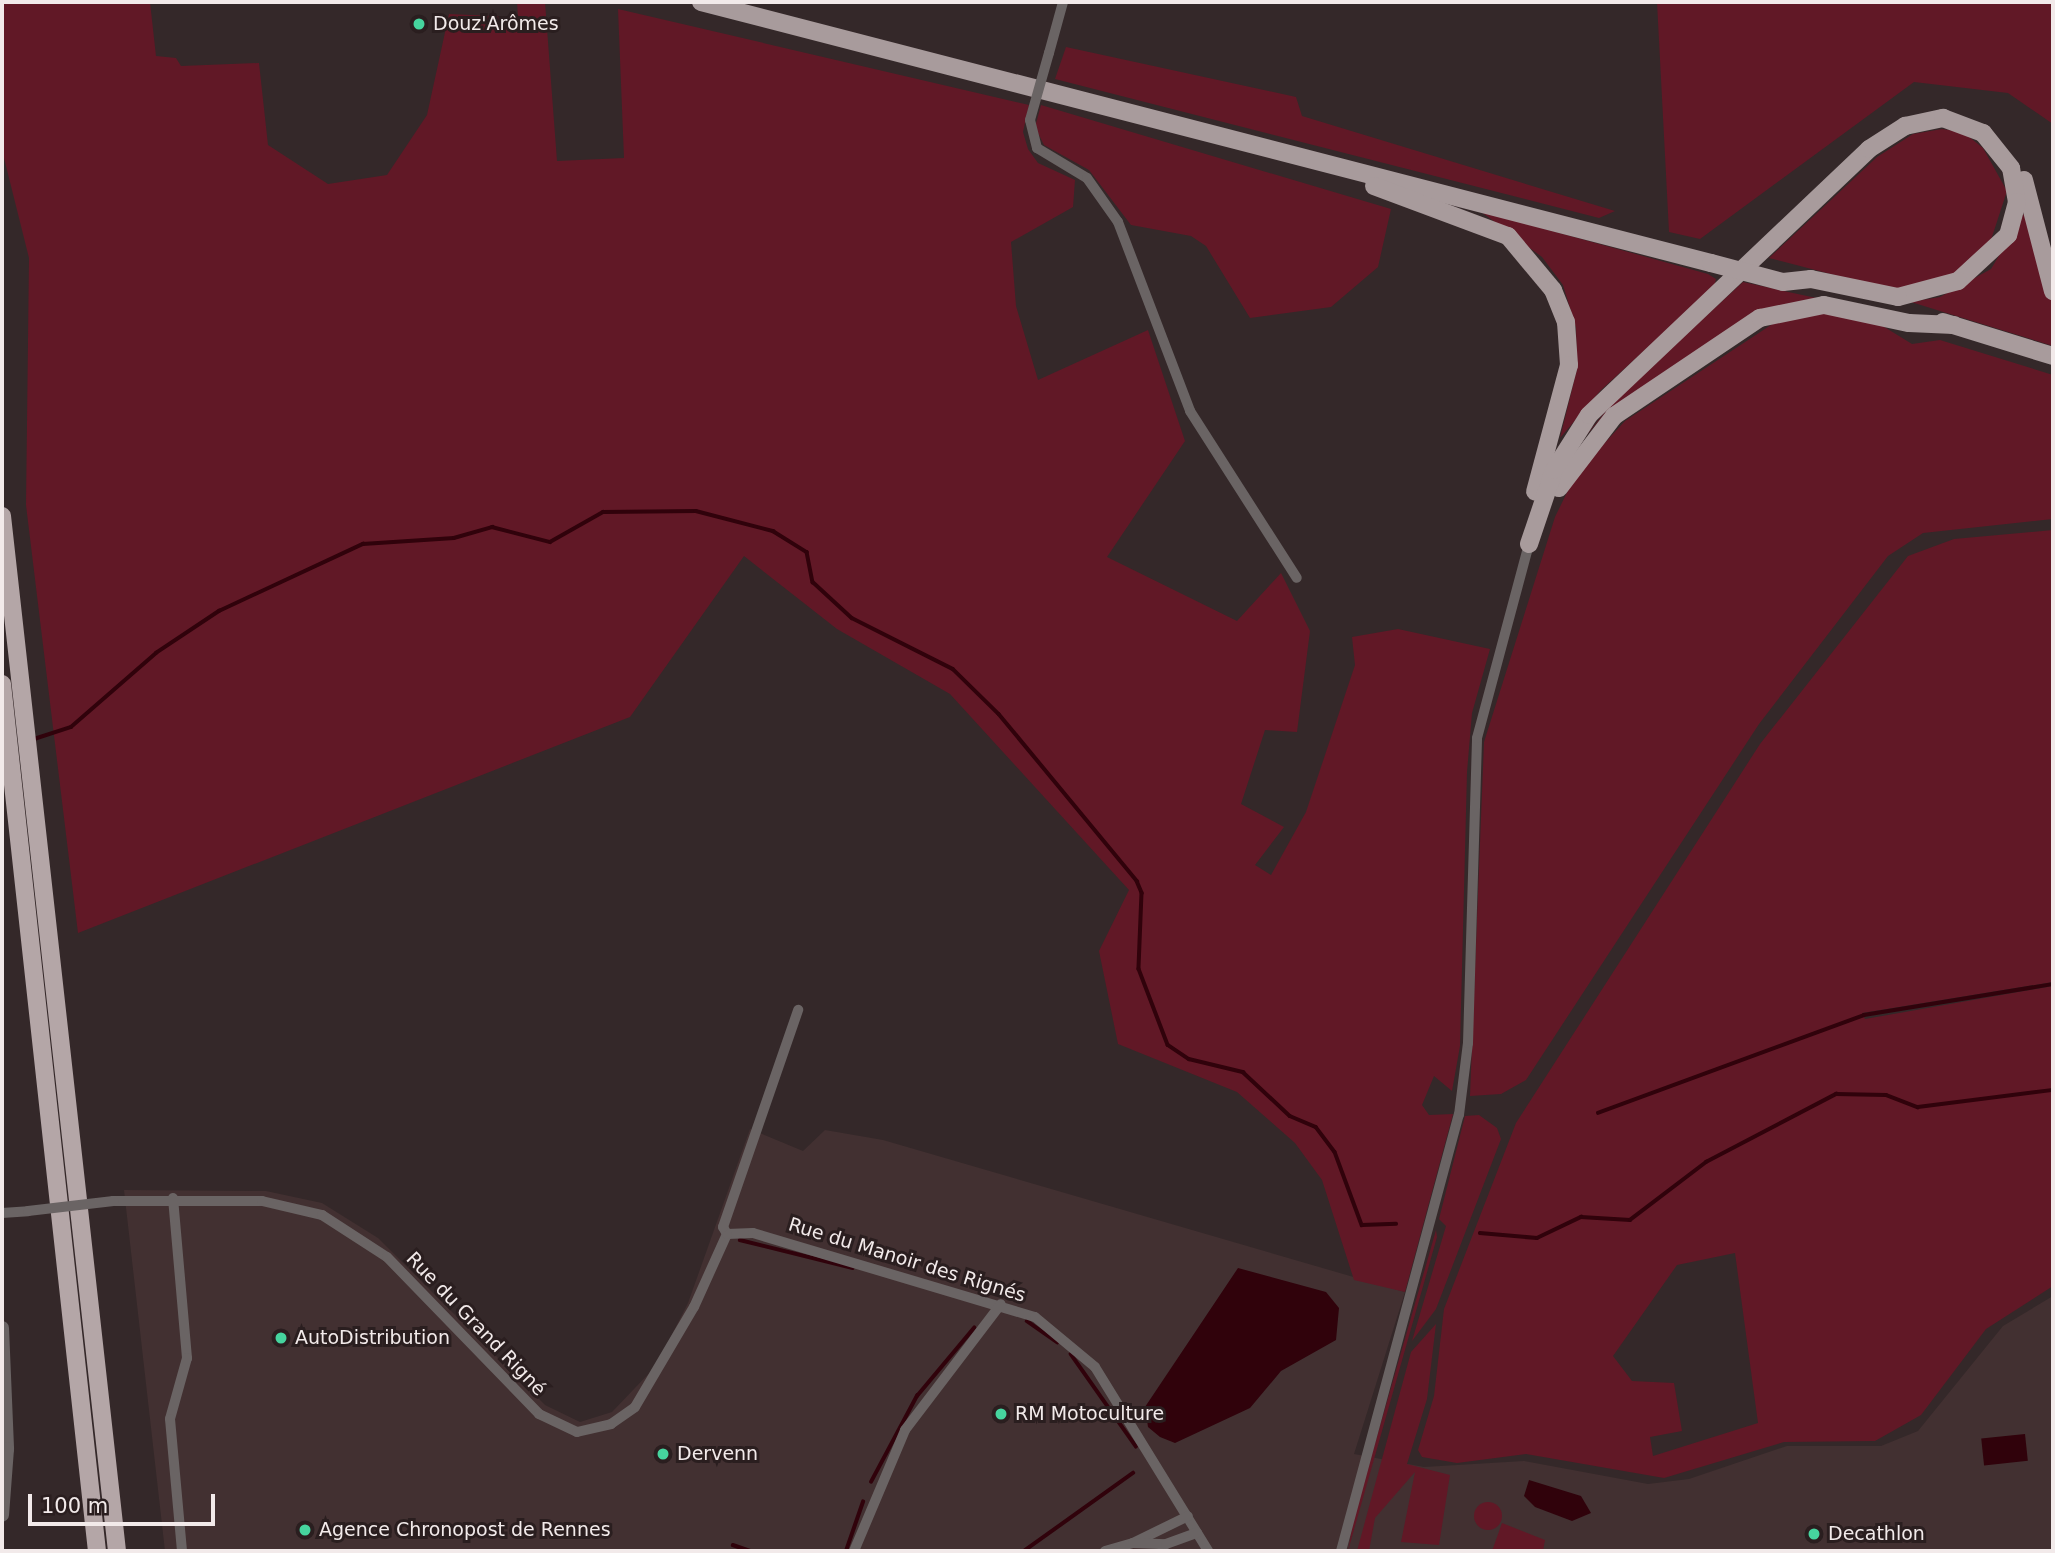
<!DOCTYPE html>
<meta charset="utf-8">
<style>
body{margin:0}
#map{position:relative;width:2055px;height:1553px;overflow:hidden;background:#342829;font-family:"DejaVu Sans",sans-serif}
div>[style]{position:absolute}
.built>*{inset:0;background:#423031}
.green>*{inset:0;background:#611826}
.round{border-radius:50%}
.water>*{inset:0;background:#30020b;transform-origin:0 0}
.stream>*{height:3.5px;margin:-1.75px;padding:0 1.75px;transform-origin:1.75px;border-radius:1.75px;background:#30020b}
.minor>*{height:10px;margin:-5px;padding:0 5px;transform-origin:5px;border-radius:5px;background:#6a6464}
.tertiary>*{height:14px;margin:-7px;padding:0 7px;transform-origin:7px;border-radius:7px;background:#6a6464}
.primary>*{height:18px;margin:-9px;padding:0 9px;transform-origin:9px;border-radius:9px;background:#a89b9c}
.trunk>*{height:18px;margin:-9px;padding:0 9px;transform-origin:9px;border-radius:9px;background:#b4a6a7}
.minor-bridge>*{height:10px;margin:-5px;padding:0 5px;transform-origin:5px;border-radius:5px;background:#6a6464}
.primary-bridge>*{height:18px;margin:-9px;padding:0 9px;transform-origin:9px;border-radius:9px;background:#a89b9c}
.dots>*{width:19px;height:19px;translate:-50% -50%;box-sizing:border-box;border:4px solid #2a1e1f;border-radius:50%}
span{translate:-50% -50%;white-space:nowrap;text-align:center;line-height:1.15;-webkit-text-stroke:6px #2a1e1f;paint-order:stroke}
.poi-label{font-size:19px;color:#f2eaea}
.left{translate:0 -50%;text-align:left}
.street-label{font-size:19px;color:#f2eaea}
.frame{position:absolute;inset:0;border:4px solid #f2eaea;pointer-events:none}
.scale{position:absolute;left:28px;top:1494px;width:187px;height:32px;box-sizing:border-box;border:4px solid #f2eaea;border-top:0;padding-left:9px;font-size:21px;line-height:24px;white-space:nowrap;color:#f2eaea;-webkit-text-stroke:5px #2a1e1f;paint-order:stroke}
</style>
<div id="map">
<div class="built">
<div style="clip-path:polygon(750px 1129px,803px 1151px,825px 1130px,883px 1140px,1405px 1292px,1354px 1454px,1424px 1467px,1524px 1461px,1648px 1484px,1689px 1479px,1787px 1446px,1881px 1446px,1918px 1431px,2003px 1326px,2053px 1296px,2053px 1551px,165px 1551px,124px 1190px,266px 1191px,322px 1203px,378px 1238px,545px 1405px,580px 1422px,612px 1412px,656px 1366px,688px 1303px)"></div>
</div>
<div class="green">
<div style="clip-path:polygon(2px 2px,150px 2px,156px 56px,176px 58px,181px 66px,259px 63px,268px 145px,328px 184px,387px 175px,427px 115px,449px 14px,518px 17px,517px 2px,545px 2px,557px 161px,624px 158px,618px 9px,1029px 105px,1023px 132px,1028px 149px,1038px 163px,1075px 180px,1073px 207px,1011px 242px,1016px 306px,1038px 380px,1148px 330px,1185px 441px,1107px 557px,1237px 621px,1281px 573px,1310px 631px,1297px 732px,1265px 730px,1241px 804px,1284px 827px,1255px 865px,1271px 875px,1306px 812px,1355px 665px,1352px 637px,1398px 629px,1490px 649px,1472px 713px,1467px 772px,1460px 1046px,1452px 1091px,1434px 1076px,1422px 1105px,1429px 1115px,1453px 1114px,1405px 1292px,1354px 1280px,1322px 1180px,1295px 1143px,1237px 1092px,1118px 1044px,1099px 951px,1129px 890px,950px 694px,837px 629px,744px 556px,630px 717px,78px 933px,26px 505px,29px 258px,2px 150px)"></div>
<div style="clip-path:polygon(1657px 2px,2053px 2px,2053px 124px,2008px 93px,1914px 82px,1700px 239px,1669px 232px)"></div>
<div style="clip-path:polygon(1066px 47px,1296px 97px,1302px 116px,1615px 211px,1599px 218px,1055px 79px)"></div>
<div style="clip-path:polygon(1041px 105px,1391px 209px,1378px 267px,1331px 307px,1250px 318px,1206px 246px,1191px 236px,1131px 225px,1089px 170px,1044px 145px,1035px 127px)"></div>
<div style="clip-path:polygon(1942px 129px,1963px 132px,1983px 148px,2007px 191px,1988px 249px,1971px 263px,1934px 285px,1892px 290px,1769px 258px,1877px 157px,1913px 134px)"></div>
<div style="clip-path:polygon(1480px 211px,1708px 274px,1716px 279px,1714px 287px,1601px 390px,1560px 438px,1577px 369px,1576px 328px,1563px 285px,1542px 257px)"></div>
<div style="clip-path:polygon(2025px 212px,2053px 306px,2053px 346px,1911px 302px,1940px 297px,1991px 269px)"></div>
<div style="clip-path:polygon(1743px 282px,1821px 299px,1786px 304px,1729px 329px,1605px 414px,1583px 439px,1615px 400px)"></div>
<div style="clip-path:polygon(1824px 313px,1873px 320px,1912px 344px,1940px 340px,2053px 375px,2053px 519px,1923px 533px,1888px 556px,1759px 724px,1526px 1080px,1501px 1094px,1470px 1096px,1484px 742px,1555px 517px,1576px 474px,1625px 421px,1774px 323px)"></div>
<div style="clip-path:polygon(evenodd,2053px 530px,2053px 982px,1862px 1013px,1865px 1019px,2053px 986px,2053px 1286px,1986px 1329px,1921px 1415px,1875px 1441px,1784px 1442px,1664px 1478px,1526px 1454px,1457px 1463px,1422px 1457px,1418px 1450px,1434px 1396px,1444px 1309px,1516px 1123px,1760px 744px,1908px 556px,1954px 539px,2053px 530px,1735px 1253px,1758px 1423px,1653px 1456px,1650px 1437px,1682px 1431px,1674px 1383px,1632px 1381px,1613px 1356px,1677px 1265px,1735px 1253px)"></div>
<div style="clip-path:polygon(1479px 1115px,1497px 1128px,1501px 1139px,1436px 1309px,1412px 1341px,1446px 1226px,1439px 1219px,1465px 1116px)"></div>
<div style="clip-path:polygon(1436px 1230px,1437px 1237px,1348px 1551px,1354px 1517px)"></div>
<div style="clip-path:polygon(1436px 1324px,1427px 1399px,1407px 1464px,1450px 1475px,1439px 1545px,1401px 1542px,1415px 1472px,1375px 1518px,1369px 1551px,1357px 1551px,1411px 1352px)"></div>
<div class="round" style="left:1474px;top:1502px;width:28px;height:28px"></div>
<div style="clip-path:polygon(1502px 1523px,1545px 1540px,1543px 1551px,1492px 1551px)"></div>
</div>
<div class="water">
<div style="clip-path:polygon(1238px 1268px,1326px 1292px,1339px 1308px,1336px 1340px,1281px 1371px,1250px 1408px,1175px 1443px,1160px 1437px,1148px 1427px,1145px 1407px)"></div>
<div style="left:2025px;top:1434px;width:27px;height:44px;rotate:84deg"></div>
<div style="clip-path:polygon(1529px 1480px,1581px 1496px,1591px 1513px,1572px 1521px,1535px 1507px,1524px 1496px)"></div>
</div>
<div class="stream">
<div style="left:31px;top:740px;width:42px;rotate:-18deg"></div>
<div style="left:71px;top:727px;width:113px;rotate:-41deg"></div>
<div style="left:156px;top:653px;width:76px;rotate:-33.7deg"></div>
<div style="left:219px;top:611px;width:159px;rotate:-25deg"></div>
<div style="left:363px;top:544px;width:91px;rotate:-3.8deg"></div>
<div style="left:454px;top:538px;width:40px;rotate:-16deg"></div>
<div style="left:492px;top:527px;width:60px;rotate:14.5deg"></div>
<div style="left:550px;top:542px;width:61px;rotate:-29.5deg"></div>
<div style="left:603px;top:512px;width:93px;rotate:-0.6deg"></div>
<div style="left:696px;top:511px;width:80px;rotate:14.6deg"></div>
<div style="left:773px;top:531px;width:40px;rotate:32deg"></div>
<div style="left:807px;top:552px;width:31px;rotate:79deg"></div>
<div style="left:813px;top:582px;width:53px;rotate:42.7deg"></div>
<div style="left:852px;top:618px;width:113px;rotate:26.8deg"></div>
<div style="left:953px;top:669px;width:64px;rotate:44.4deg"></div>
<div style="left:999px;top:714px;width:217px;rotate:50.4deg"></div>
<div style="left:1137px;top:881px;width:13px;rotate:67deg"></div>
<div style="left:1142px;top:893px;width:76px;rotate:92.3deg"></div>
<div style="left:1139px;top:969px;width:81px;rotate:69.1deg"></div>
<div style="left:1168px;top:1045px;width:25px;rotate:34deg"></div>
<div style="left:1189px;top:1059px;width:56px;rotate:13.5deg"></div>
<div style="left:1243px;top:1072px;width:64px;rotate:43.1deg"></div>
<div style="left:1290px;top:1116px;width:28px;rotate:23deg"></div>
<div style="left:1316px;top:1127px;width:31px;rotate:53deg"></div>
<div style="left:1335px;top:1152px;width:78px;rotate:69.7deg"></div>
<div style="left:1362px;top:1225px;width:34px;rotate:-2deg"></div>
<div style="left:1598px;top:1113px;width:283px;rotate:-20.2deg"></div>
<div style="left:1864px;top:1015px;width:192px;rotate:-9.3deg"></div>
<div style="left:1480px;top:1233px;width:57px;rotate:5deg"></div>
<div style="left:1537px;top:1238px;width:49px;rotate:-25.5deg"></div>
<div style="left:1581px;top:1217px;width:49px;rotate:3.5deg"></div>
<div style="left:1630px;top:1220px;width:96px;rotate:-37.3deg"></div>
<div style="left:1706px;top:1162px;width:147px;rotate:-27.6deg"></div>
<div style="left:1836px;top:1094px;width:50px;rotate:1.1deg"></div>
<div style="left:1886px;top:1095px;width:34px;rotate:21deg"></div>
<div style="left:1918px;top:1107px;width:136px;rotate:-7.2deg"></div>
<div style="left:740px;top:1240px;width:116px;rotate:13.9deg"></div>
<div style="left:1027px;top:1321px;width:37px;rotate:35deg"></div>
<div style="left:1071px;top:1354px;width:113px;rotate:54.8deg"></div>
<div style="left:871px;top:1482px;width:98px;rotate:-61.9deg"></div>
<div style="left:917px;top:1396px;width:89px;rotate:-50deg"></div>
<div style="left:733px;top:1545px;width:18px;rotate:19deg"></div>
<div style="left:846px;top:1551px;width:52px;rotate:-70.9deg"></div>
<div style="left:1024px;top:1551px;width:134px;rotate:-35.6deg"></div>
</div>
<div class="minor">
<div style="left:1049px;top:53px;width:53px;rotate:-74.6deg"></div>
<div style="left:1030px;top:120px;width:29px;rotate:76deg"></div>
<div style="left:1037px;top:148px;width:58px;rotate:31deg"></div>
<div style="left:1087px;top:178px;width:54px;rotate:54.8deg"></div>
<div style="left:1118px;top:222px;width:202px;rotate:69.1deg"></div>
<div style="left:1190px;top:411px;width:198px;rotate:57.4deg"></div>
<div style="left:173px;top:1198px;width:161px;rotate:85deg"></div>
<div style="left:187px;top:1358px;width:63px;rotate:105.6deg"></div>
<div style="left:170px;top:1419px;width:133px;rotate:84.8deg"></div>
<div style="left:113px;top:1201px;width:149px"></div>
<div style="left:262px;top:1201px;width:62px;rotate:13.1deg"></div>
<div style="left:322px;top:1215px;width:77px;rotate:32.9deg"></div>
<div style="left:387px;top:1257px;width:219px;rotate:45.9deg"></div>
<div style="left:539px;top:1414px;width:42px;rotate:25.3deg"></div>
<div style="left:577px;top:1432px;width:35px;rotate:-13deg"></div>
<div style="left:611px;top:1424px;width:29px;rotate:-35deg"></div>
<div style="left:635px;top:1407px;width:116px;rotate:-59.5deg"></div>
<div style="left:694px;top:1307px;width:80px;rotate:-65.7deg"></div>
<div style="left:2px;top:1213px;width:26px;rotate:-4deg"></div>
<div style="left:727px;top:1234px;width:26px;rotate:-2deg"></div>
<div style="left:753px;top:1233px;width:294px;rotate:16.6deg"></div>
<div style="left:1035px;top:1317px;width:78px;rotate:39.8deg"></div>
<div style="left:1095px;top:1367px;width:216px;rotate:58.4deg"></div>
<div style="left:727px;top:1234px;width:8px;rotate:-120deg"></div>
<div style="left:723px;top:1227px;width:230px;rotate:-70.9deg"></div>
<div style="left:1133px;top:1543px;width:61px;rotate:-26.1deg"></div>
<div style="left:854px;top:1551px;width:131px;rotate:-67.1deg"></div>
<div style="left:905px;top:1430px;width:158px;rotate:-52.7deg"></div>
<div style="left:1105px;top:1551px;width:29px;rotate:-16deg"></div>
<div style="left:1133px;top:1543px;width:33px;rotate:2deg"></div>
<div style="left:1166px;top:1544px;width:33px;rotate:-20deg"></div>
<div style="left:1341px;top:1551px;width:452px;rotate:-74.9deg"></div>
<div style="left:1459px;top:1115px;width:73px;rotate:-82.9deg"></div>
<div style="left:1468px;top:1043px;width:305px;rotate:-88.3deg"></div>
<div style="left:1477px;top:738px;width:201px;rotate:-75deg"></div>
</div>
<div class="tertiary">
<div style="left:2px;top:1328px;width:121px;rotate:87.6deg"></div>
<div style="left:7px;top:1449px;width:66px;rotate:94.3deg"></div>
</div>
<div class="primary">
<div style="left:701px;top:2px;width:1043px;rotate:14.49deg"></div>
<div style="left:2024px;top:180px;width:115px;rotate:75.4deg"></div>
<div style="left:1374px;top:186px;width:143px;rotate:20.5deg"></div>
<div style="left:1508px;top:236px;width:70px;rotate:50.2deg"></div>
<div style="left:1553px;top:290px;width:35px;rotate:68deg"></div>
<div style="left:1566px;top:322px;width:43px;rotate:86deg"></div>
<div style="left:1569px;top:365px;width:131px;rotate:105deg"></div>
<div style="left:1943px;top:322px;width:115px;rotate:17.2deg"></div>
<div style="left:1559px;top:488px;width:91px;rotate:-52.6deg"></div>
<div style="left:1614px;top:416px;width:176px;rotate:-33.9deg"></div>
<div style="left:1760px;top:318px;width:65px;rotate:-11.5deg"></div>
<div style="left:1824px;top:305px;width:87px;rotate:12deg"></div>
<div style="left:1909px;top:323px;width:45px;rotate:2.5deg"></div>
<div style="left:1529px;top:544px;width:78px;rotate:-71.3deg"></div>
<div style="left:1554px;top:470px;width:65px;rotate:-57.5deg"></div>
<div style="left:1589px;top:415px;width:386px;rotate:-43.5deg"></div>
<div style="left:1869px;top:149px;width:43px;rotate:-32.6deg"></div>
<div style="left:1905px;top:126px;width:39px;rotate:-12deg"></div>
<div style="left:1943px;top:118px;width:43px;rotate:20.6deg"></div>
<div style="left:1983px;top:133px;width:45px;rotate:51.3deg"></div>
<div style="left:2011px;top:168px;width:35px;rotate:80deg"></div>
<div style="left:2017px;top:202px;width:34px;rotate:105deg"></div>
<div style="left:2008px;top:235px;width:68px;rotate:137.4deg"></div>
<div style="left:1958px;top:281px;width:62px;rotate:165.1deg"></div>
<div style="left:1898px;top:297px;width:89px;rotate:-168.3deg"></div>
<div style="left:1811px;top:279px;width:28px;rotate:174deg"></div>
</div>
<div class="trunk">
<div style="left:2px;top:516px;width:1041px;rotate:83.66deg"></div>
<div style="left:2px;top:684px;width:872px;rotate:83.75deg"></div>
</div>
<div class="minor-bridge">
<div style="left:1030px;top:120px;width:70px;rotate:-74.2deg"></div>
<div style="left:28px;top:1211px;width:86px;rotate:-6.7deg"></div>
</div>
<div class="primary-bridge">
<div style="left:1711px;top:263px;width:74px;rotate:14.8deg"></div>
</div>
<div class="dots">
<div style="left:419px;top:24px;background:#46d49e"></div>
<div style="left:281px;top:1338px;background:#46d49e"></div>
<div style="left:1001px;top:1414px;background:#46d49e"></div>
<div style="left:663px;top:1454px;background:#46d49e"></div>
<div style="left:305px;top:1530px;background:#46d49e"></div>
<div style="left:1814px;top:1534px;background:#46d49e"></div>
</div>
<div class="poi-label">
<span class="left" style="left:433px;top:24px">Douz'Arômes</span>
<span class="left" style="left:295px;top:1338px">AutoDistribution</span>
<span class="left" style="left:1015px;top:1414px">RM Motoculture</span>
<span class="left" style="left:677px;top:1454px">Dervenn</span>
<span class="left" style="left:319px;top:1530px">Agence Chronopost de Rennes</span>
<span class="left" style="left:1828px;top:1534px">Decathlon</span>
</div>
<div class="street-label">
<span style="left:907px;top:1260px;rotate:17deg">Rue du Manoir des Rignés</span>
<span style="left:476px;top:1324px;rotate:46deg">Rue du Grand Rigné</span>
</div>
<div class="frame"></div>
<div class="scale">100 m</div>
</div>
